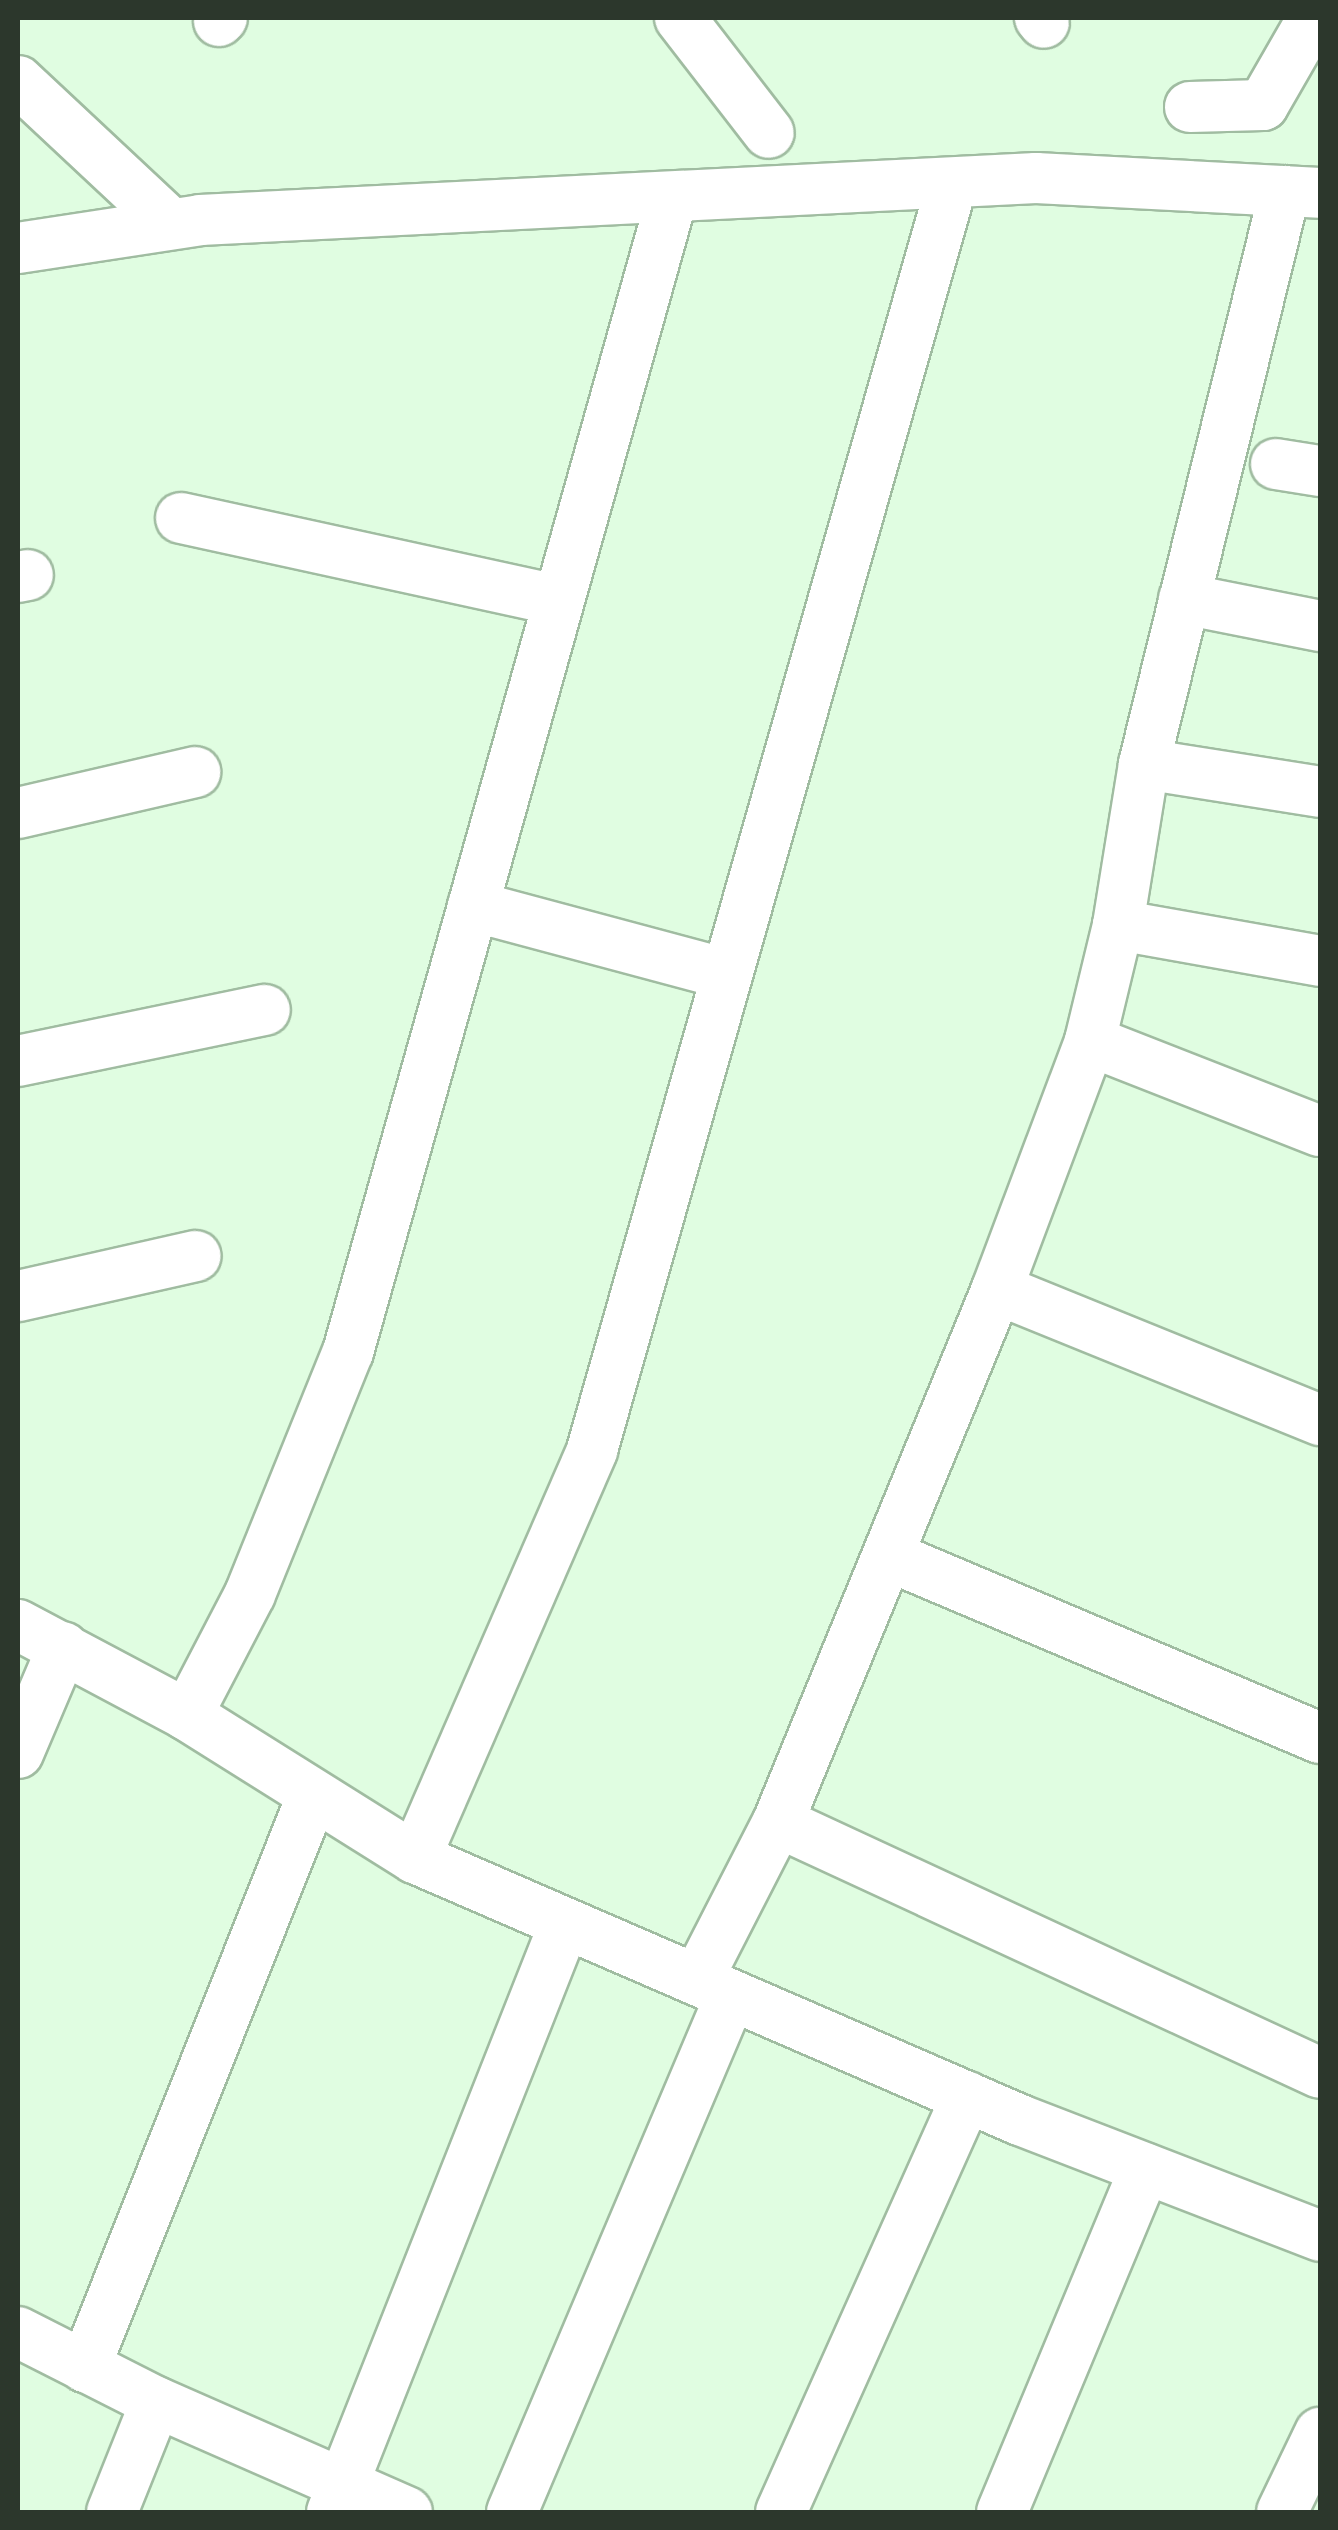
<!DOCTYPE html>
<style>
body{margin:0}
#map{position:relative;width:1338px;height:2530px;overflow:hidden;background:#e0fde1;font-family:"Fira Sans Condensed",sans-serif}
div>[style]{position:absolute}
.roads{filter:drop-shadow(2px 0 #a0bca1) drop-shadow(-2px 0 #a0bca1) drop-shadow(0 2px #a0bca1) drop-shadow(0 -2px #a0bca1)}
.minor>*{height:50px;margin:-25px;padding:0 25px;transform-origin:25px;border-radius:25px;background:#fff}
span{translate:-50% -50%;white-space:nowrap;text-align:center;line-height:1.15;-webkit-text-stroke:8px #fff;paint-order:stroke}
.frame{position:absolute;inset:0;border:20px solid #2c372c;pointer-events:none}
</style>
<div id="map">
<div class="roads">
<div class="minor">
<div style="left:680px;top:18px;width:145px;rotate:52.3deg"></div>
<div style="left:1040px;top:18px;width:6px;rotate:51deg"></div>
<div style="left:219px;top:21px;width:4px;rotate:-45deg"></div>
<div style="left:18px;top:81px;width:209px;rotate:43.1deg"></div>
<div style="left:1190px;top:107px;width:73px;rotate:-1.6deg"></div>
<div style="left:1263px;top:105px;width:100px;rotate:-60.1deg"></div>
<div style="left:18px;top:248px;width:184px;rotate:-8.7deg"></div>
<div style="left:200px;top:220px;width:837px;rotate:-2.88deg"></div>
<div style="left:1036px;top:178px;width:284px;rotate:3deg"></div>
<div style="left:1276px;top:464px;width:45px;rotate:9deg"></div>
<div style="left:181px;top:518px;width:386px;rotate:12.3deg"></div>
<div style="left:18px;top:577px;width:10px;rotate:-11deg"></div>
<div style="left:1184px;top:599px;width:139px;rotate:11.2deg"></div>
<div style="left:1144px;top:764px;width:178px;rotate:9deg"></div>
<div style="left:18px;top:813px;width:182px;rotate:-13deg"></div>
<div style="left:473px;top:906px;width:263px;rotate:15deg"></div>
<div style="left:1118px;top:925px;width:205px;rotate:10.1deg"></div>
<div style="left:1090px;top:1041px;width:247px;rotate:21.4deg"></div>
<div style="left:18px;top:1061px;width:252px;rotate:-11.7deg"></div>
<div style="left:997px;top:1289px;width:349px;rotate:22.1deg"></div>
<div style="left:18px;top:1296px;width:182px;rotate:-12.7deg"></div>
<div style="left:889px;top:1556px;width:468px;rotate:22.9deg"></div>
<div style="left:18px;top:1625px;width:191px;rotate:28deg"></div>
<div style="left:187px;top:1715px;width:269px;rotate:32.1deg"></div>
<div style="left:415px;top:1858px;width:659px;rotate:23.42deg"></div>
<div style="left:1020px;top:2120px;width:322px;rotate:21.1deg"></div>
<div style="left:187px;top:1715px;width:136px;rotate:-62.5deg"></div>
<div style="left:250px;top:1594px;width:261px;rotate:-68deg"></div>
<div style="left:348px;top:1352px;width:1195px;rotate:-74.32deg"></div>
<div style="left:18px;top:1753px;width:115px;rotate:-67deg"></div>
<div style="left:778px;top:1822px;width:597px;rotate:24.85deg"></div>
<div style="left:415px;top:1858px;width:445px;rotate:-66.5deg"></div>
<div style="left:592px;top:1450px;width:1316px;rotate:-74.13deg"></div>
<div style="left:697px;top:1980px;width:178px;rotate:-62.9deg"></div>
<div style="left:778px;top:1822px;width:576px;rotate:-67.66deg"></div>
<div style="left:997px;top:1289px;width:265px;rotate:-69.4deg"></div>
<div style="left:1090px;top:1041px;width:119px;rotate:-76.4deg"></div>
<div style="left:1118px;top:925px;width:163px;rotate:-80.8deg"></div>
<div style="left:1144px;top:764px;width:590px;rotate:-76.18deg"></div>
<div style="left:18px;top:2332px;width:155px;rotate:26.9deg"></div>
<div style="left:156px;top:2402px;width:274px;rotate:23.7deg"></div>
<div style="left:85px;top:2367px;width:614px;rotate:-68.29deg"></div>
<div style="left:112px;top:2512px;width:118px;rotate:-68.2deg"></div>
<div style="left:332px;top:2512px;width:633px;rotate:-68.42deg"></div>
<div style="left:512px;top:2512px;width:561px;rotate:-67.04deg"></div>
<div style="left:781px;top:2512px;width:455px;rotate:-65.9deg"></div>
<div style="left:1002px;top:2512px;width:372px;rotate:-67.4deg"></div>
<div style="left:1282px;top:2512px;width:88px;rotate:-64.3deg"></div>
</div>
</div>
<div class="frame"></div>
</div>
